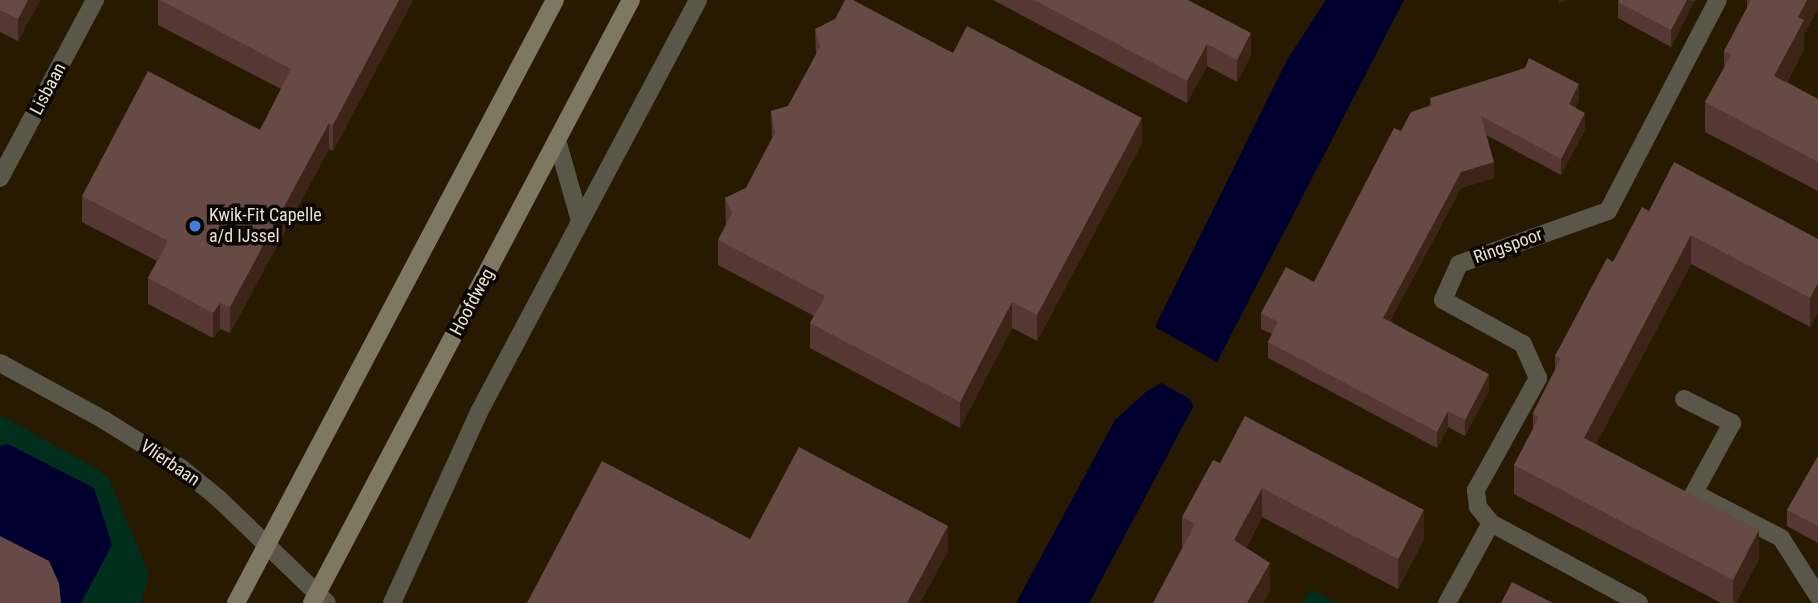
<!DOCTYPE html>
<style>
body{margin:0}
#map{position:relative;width:1818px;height:603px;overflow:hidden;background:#281a01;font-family:"Roboto Condensed",sans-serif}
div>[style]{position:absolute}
.green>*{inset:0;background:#002f1d}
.water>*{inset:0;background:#00002e}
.street>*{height:18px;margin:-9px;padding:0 9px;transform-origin:9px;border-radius:9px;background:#5a5649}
.secondary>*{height:18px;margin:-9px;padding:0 9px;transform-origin:9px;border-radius:9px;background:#7e7762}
.wall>*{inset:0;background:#553834}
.shaded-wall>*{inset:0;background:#3c2418}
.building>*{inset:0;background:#654a45}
.dots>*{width:19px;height:19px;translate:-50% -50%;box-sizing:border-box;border:4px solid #0b0601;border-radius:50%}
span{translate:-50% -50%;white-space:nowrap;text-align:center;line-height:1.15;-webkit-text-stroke:7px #0b0601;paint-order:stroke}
.street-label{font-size:18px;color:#e9e0d0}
.poi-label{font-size:18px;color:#e9e0d0}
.left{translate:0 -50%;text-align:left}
</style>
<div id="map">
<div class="green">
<div style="clip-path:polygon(0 415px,97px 469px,109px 480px,149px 574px,141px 603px,81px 603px,112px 545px,9px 444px,0 446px)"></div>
<div style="clip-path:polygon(1311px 589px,1335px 603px,1303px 603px)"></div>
</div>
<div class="water">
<div style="clip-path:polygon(1326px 0,1404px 0,1217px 362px,1155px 327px,1287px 60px)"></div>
<div style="clip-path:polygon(1161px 383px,1190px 399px,1193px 407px,1089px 603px,1016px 603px,1115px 420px,1147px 391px)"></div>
<div style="clip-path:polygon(8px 444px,94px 488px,112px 545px,81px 603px,49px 603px,0 561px,0 446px)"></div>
</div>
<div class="street">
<div style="left:557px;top:140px;width:84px;rotate:74.1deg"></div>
<div style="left:0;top:178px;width:202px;rotate:-61.9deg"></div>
<div style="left:0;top:363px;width:119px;rotate:28.7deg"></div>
<div style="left:104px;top:420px;width:91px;rotate:31.9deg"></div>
<div style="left:181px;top:468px;width:48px;rotate:39deg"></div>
<div style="left:218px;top:498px;width:151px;rotate:43.9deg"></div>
<div style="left:1684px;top:399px;width:54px;rotate:26.6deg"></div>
<div style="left:1732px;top:423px;width:80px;rotate:118.5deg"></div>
<div style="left:1694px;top:493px;width:98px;rotate:27.3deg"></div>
<div style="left:1781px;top:538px;width:69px;rotate:57.5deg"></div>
<div style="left:392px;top:603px;width:210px;rotate:-65.5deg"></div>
<div style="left:479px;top:412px;width:467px;rotate:-62deg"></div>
<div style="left:1447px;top:603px;width:91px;rotate:-61.2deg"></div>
<div style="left:1639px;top:603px;width:168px;rotate:-151.6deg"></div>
<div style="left:1491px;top:523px;width:21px;rotate:-129deg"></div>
<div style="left:1478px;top:507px;width:17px;rotate:-97deg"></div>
<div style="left:1476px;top:490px;width:128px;rotate:-61deg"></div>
<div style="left:1538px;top:378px;width:37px;rotate:-114deg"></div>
<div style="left:1523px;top:344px;width:91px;rotate:-151.2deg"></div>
<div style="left:1443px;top:300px;width:39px;rotate:-66deg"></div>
<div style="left:1459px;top:264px;width:158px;rotate:-19.6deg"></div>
<div style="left:1608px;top:211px;width:238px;rotate:-62.5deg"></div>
</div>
<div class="secondary">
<div style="left:236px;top:603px;width:682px;rotate:-62.12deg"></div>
<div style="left:312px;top:603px;width:682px;rotate:-62.12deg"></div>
</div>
<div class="wall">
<div style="clip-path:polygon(0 0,40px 0,18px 41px,0 32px)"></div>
<div style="clip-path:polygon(158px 0,413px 0,333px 151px,329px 149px,230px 333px,220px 329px,213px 338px,148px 304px,148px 278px,157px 261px,82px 222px,82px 196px,260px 130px,281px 89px,158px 25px)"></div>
<div style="clip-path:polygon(993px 0,1188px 0,1251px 55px,1237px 82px,1207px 66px,1187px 103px)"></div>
<div style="clip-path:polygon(1695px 0,1671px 47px,1618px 18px,1618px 2px)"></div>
<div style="clip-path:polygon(1747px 0,1818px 0,1818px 9px,1804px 34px,1804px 49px,1787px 82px,1818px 99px,1818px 191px,1705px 132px,1705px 102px,1724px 68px,1724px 51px,1747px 9px)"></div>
<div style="clip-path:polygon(815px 29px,953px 53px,1142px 143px,1037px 341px,1012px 328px,960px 428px,810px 348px,810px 323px,814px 316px,718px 265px,718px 240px,726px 226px,725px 198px,746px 188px,772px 138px,771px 111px,788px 106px,816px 55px)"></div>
<div style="clip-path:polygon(1430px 98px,1579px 100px,1575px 108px,1585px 129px,1561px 175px,1486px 135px,1494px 178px,1461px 188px,1390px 321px,1489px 390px,1465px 436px,1448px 427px,1437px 448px,1268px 358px,1268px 342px,1272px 334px,1261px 329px,1261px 313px,1314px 282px,1401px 131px,1430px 105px)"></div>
<div style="clip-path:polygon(1649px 211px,1818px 239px,1818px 312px,1810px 327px,1691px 264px,1596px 444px,1759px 559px,1736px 603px,1721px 603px,1514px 494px,1514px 465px,1533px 429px,1533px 413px,1555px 370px,1555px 356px,1613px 262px)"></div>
<div style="clip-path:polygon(1818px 456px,1818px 543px,1787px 526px,1787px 510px)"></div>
<div style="clip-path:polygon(1220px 463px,1424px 539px,1398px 589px,1262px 517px,1246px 548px,1270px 592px,1182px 547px,1182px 517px)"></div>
</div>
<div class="shaded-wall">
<div style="clip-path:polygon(28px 0,40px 0,18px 41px,18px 19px)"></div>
<div style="clip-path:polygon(399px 0,413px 0,333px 151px,333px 125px)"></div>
<div style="clip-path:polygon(1559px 0,1569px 0,1559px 3px)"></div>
<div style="clip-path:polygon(1687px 0,1695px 1px,1671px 47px,1671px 30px)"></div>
<div style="clip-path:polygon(1807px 0,1818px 0,1818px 9px,1804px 34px,1804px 49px,1774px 105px,1774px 76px,1798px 17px)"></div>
<div style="clip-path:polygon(1251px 33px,1251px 55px,1237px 82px,1237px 60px)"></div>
<div style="clip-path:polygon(1207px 44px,1207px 66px,1187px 103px,1187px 81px)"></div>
<div style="clip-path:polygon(1579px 84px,1579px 100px,1569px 120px,1569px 104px)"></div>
<div style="clip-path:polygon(1585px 113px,1585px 129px,1561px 175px,1561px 159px)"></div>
<div style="clip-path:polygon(1142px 118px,1142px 143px,1037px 341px,1037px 315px)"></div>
<div style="clip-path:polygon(329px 123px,329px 149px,230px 333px,230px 307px)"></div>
<div style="clip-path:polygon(1494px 162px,1494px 178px,1461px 188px,1383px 334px,1383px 318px,1461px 172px)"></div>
<div style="clip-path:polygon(1691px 235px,1691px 264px,1584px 467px,1584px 438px)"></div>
<div style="clip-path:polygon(1818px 283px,1818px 312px,1810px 327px,1810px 298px)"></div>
<div style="clip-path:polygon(1012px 302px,1012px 328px,960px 428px,960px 402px)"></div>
<div style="clip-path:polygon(220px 303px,220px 329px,213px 338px,213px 313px)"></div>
<div style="clip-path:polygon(1489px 374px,1489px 390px,1465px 436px,1465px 420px)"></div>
<div style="clip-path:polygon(1448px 411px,1448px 427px,1437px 448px,1437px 432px)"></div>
<div style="clip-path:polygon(1262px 488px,1262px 517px,1234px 569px,1234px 540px)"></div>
<div style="clip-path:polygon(1424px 510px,1424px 539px,1398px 589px,1398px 559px)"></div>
<div style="clip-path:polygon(948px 526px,948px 552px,920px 603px,907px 603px)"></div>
<div style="clip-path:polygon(1759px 530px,1759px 559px,1736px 603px,1733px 603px,1733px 580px)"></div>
<div style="clip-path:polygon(1270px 563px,1270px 592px,1263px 603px,1247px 603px)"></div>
</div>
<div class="building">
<div style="clip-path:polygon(0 0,28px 0,18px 19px,0 10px)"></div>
<div style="clip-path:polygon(160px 0,399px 0,333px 125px,329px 123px,230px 307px,220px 303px,213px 313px,148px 278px,168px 241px,82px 196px,148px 71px,260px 130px,291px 69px)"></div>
<div style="clip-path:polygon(845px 0,853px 0,953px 53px,967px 26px,1142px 118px,1037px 315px,1012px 302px,960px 402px,810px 323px,825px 296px,718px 240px,732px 213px,725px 198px,746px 188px,775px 133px,771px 111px,788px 106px,820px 47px,815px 29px,835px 19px)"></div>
<div style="clip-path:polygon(1034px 0,1188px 0,1251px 33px,1237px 60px,1207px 44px,1187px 81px)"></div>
<div style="clip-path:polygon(1619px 0,1687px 0,1671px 30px,1618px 2px)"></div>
<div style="clip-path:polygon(1751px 0,1807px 0,1798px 17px,1804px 20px,1774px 76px,1818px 99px,1818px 162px,1705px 102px,1731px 55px,1724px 51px)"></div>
<div style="clip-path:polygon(1529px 58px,1579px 84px,1569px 104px,1585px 113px,1561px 159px,1481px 116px,1494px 162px,1461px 172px,1383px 318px,1489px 374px,1465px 420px,1448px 411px,1437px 432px,1268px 342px,1278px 322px,1261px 313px,1286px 267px,1314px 282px,1394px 128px,1401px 131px,1411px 112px,1432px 105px,1430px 98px,1525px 68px)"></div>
<div style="clip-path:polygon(1674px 162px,1818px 239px,1818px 283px,1810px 298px,1691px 235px,1584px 438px,1759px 530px,1733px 580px,1514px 465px,1539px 417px,1533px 413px,1561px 358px,1555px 356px,1607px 258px,1613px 262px,1642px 207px,1649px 211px)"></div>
<div style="clip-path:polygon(1245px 416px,1424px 510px,1398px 559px,1262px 488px,1234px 540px,1270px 563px,1247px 603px,1153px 603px,1195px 524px,1182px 517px,1213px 460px,1220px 463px)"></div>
<div style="clip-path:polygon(799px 447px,948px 526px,907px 603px,527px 603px,602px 461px,750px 539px)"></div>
<div style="clip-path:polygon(1818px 456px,1818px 526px,1787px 510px)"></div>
<div style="clip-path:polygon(0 536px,49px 561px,59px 583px,61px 603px,0 603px)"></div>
<div style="clip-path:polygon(1512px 582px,1553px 603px,1501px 603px)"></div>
</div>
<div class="dots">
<div style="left:195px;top:226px;background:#3f7fe0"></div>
</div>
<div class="street-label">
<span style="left:48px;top:89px;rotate:-62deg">Lisbaan</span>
<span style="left:1508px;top:246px;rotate:-20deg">Ringspoor</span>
<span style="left:472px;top:302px;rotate:-62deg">Hoofdweg</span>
<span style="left:170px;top:463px;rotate:34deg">Vlierbaan</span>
</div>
<div class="poi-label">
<span class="left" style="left:209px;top:226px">Kwik-Fit Capelle<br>a/d IJssel</span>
</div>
</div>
